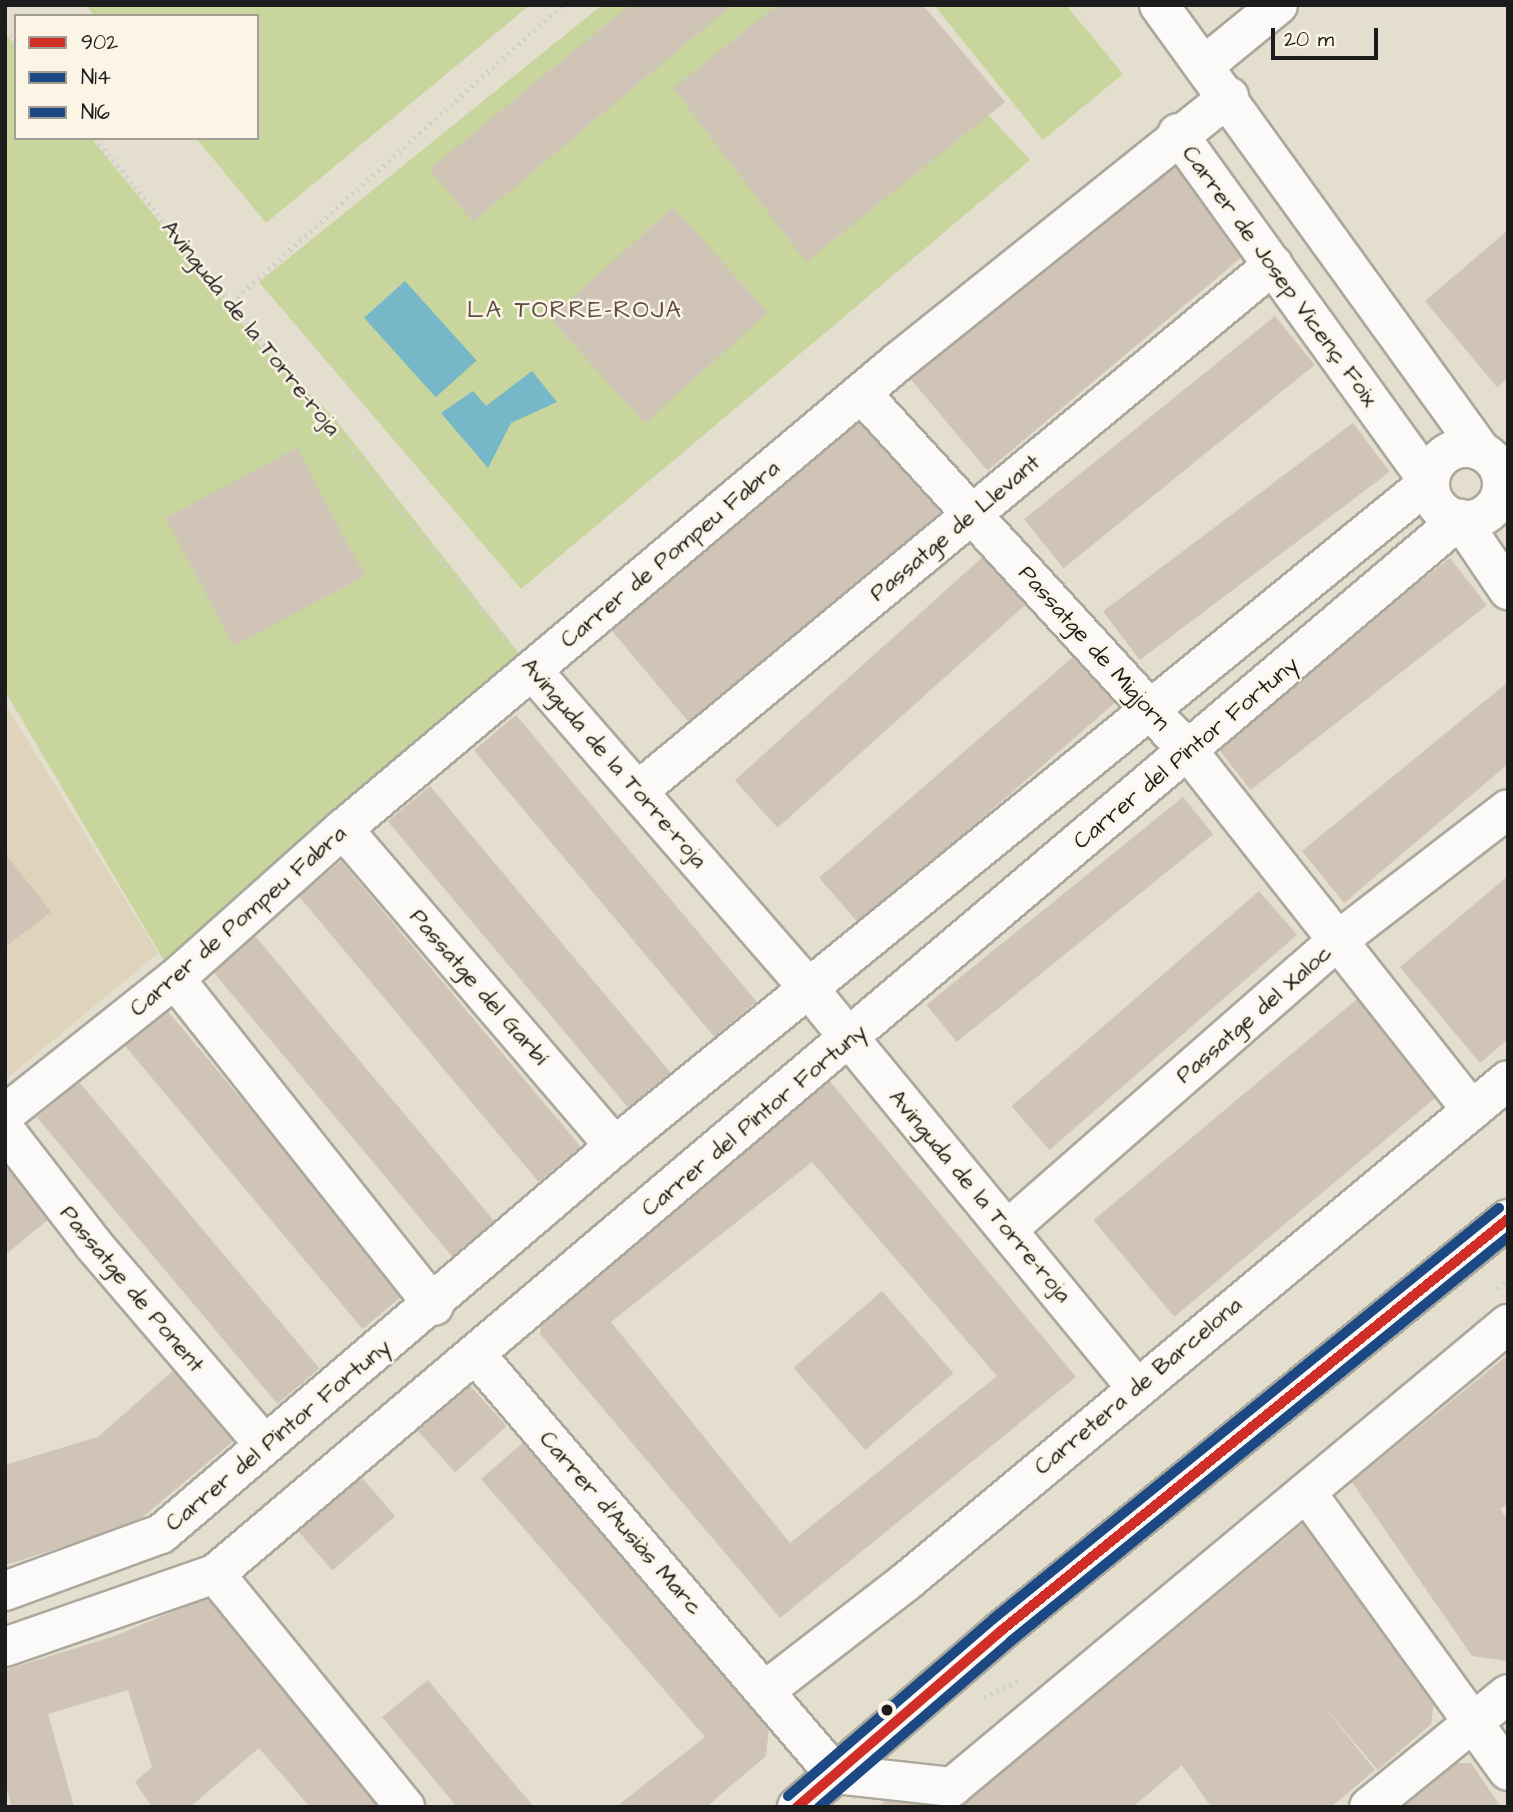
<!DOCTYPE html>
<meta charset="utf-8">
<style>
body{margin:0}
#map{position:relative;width:1513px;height:1812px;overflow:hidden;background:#e3decd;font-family:"Architects Daughter",sans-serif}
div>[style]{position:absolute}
.built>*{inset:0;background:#dfd3bc}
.green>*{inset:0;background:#c8d69e}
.water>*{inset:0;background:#76b7c8;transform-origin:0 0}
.building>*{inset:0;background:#d0c4b7;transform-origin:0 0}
.path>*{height:4.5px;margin-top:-2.25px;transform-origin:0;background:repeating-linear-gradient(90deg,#cfceca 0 2px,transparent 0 7px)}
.roads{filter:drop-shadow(2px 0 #aba89d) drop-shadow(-2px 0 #aba89d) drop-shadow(0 2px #aba89d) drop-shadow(0 -2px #aba89d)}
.minor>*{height:38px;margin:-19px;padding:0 19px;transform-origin:19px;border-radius:19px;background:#fbfaf8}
.minor>.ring{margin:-19px;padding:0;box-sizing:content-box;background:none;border:38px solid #fbfaf8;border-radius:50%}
.bus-1>*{height:10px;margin:-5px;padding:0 5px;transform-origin:5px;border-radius:5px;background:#d02e26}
.bus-2>*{height:10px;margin:-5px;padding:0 5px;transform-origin:5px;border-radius:5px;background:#1c4883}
.bus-3>*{height:10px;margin:-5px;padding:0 5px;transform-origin:5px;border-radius:5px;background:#1c4883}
.dots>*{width:19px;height:19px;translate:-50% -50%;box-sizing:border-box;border:4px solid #fcf5e5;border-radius:50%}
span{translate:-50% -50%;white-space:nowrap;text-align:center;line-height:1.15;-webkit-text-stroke:5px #fcf5e5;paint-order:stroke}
.street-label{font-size:23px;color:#1c1c1c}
.neighbourhood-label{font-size:24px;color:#5e4c43;letter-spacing:2px}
.frame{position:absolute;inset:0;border:7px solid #1c1c1c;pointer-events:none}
.legend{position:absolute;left:14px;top:14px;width:245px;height:126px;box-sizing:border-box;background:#fcf5e5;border:2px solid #a29e95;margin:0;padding:9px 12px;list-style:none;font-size:21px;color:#1c1c1c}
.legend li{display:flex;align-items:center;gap:14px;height:35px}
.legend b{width:35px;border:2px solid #a29e95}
.scale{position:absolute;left:1271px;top:28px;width:107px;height:32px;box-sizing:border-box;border:4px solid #1c1c1c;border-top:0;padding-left:9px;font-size:21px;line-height:24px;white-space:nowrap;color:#1c1c1c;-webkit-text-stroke:5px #fcf5e5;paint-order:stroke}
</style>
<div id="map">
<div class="built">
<div style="clip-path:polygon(5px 704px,158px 953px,5px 1080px)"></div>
</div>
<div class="green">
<div style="clip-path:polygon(86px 5px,530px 5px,266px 223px,196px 138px,257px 138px,257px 16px,94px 16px)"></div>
<div style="clip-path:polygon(602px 5px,887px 5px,1030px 160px,521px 589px,259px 282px)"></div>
<div style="clip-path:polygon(934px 5px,1066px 5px,1123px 74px,1043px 140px)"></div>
<div style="clip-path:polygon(5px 33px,16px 46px,16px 138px,91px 138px,261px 347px,335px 419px,532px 670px,175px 979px,5px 691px)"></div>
</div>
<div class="water">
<div style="left:405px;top:281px;width:107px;height:55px;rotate:48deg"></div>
<div style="clip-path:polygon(532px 371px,557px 402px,511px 423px,488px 468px,441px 413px,473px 391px,486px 406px)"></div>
</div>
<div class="building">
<div style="clip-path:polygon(630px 5px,732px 5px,473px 222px,429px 169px)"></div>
<div style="clip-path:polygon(777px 5px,923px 5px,1005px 102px,806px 262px,673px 88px)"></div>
<div style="left:1169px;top:155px;width:125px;height:342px;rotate:50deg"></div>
<div style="left:673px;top:207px;width:142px;height:166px;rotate:48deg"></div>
<div style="clip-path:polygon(1508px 230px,1508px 378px,1497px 387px,1425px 301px)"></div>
<div style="left:1275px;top:316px;width:63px;height:323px;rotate:51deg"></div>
<div style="left:872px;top:407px;width:125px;height:343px;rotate:50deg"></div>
<div style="left:1353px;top:423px;width:61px;height:313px;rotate:53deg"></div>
<div style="left:297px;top:448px;width:145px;height:149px;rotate:62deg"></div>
<div style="left:995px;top:546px;width:64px;height:350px;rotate:48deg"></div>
<div style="left:1450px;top:558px;width:60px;height:300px;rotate:52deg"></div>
<div style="left:1081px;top:650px;width:62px;height:347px;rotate:49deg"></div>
<div style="clip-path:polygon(1508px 682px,1508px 764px,1344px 903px,1302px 851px)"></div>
<div style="left:516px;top:715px;width:374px;height:55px;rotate:50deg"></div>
<div style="left:430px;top:786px;width:374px;height:55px;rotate:50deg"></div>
<div style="left:1183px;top:797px;width:48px;height:330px;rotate:51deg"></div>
<div style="clip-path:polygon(5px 853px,51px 912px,5px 947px)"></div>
<div style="left:341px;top:861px;width:373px;height:55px;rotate:50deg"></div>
<div style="clip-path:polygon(1508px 876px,1508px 1039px,1480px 1063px,1400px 967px)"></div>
<div style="left:1259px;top:891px;width:58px;height:328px;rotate:49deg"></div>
<div style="left:255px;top:936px;width:373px;height:55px;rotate:50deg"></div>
<div style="left:1363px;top:994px;width:126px;height:352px;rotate:50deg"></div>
<div style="left:165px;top:1008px;width:373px;height:55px;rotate:50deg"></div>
<div style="clip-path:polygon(evenodd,827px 1078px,1076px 1377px,780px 1618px,540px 1334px,543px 1310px,827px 1078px,812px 1162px,997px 1376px,790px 1543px,611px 1322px,812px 1162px)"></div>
<div style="left:79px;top:1082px;width:374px;height:55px;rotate:50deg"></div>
<div style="clip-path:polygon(5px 1157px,55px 1214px,5px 1255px)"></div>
<div style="left:882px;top:1291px;width:109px;height:117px;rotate:49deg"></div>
<div style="clip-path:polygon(1508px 1355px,1508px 1503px,1500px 1509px,1508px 1520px,1506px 1661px,1472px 1656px,1352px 1482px)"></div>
<div style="clip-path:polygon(175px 1369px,237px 1438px,133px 1525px,5px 1565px,5px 1465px,98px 1437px)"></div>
<div style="left:465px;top:1380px;width:62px;height:69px;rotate:48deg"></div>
<div style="clip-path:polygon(525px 1441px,769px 1727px,766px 1756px,706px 1807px,616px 1807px,705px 1737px,481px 1479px)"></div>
<div style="left:355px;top:1470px;width:61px;height:83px;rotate:49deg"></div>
<div style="clip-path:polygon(1304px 1523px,1435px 1695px,1431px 1724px,1378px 1770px,1320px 1702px,1375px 1770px,1331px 1807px,1211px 1807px,1182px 1765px,1133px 1807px,961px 1807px)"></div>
<div style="clip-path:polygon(215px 1594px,388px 1807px,310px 1807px,259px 1748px,190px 1807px,152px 1807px,135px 1782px,152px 1767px,128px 1690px,48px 1714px,74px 1807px,12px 1807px,5px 1784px,5px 1670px,112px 1637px)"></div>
<div style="clip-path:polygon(428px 1680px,495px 1761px,534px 1807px,457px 1807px,382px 1717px)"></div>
<div style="clip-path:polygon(1447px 1763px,1471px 1763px,1501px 1807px,1395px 1807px)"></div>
<div style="clip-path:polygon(934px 1790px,948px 1807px,878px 1807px,888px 1798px)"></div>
</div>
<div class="path">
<div style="left:5px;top:30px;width:16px;rotate:47deg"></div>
<div style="left:95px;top:138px;width:651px;rotate:50.61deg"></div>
<div style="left:232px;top:302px;width:444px;rotate:-42deg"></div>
<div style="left:1497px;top:1288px;width:14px;rotate:-36deg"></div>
<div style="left:984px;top:1697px;width:38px;rotate:-25deg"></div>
</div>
<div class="roads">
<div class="minor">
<div style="left:1159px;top:5px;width:551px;rotate:54.15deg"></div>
<div style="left:1206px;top:64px;width:93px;rotate:-39.3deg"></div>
<div style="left:861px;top:393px;width:485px;rotate:47.6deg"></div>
<div style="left:1188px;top:751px;width:458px;rotate:51.7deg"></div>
<div class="ring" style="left:1430px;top:448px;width:34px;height:34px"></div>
<div style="left:532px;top:670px;width:422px;rotate:49deg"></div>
<div style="left:809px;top:989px;width:514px;rotate:50.61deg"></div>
<div style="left:638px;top:791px;width:825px;rotate:-39.64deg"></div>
<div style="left:343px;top:829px;width:418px;rotate:49.4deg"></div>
<div style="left:175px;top:979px;width:417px;rotate:51.6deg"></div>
<div style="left:5px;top:1114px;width:217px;rotate:-38.5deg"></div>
<div style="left:175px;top:979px;width:225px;rotate:-41.8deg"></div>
<div style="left:343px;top:829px;width:727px;rotate:-40.09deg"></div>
<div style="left:899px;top:361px;width:423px;rotate:-38.7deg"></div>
<div style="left:5px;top:1130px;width:144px;rotate:52.3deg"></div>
<div style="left:93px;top:1244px;width:263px;rotate:49.5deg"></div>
<div style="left:1008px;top:1229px;width:436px;rotate:-41.2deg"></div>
<div style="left:1336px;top:942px;width:217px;rotate:-37.7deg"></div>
<div style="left:476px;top:1355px;width:552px;rotate:49.41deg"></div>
<div style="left:1307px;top:1493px;width:343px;rotate:54.1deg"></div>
<div style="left:215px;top:1574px;width:301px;rotate:50.8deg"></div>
<div style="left:5px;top:1591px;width:166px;rotate:-20.1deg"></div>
<div style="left:161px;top:1534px;width:597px;rotate:-40.52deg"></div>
<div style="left:615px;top:1146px;width:1050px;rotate:-39.2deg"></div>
<div style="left:1429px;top:482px;width:430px;rotate:-125.8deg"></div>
<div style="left:5px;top:1647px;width:222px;rotate:-19.2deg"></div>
<div style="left:215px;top:1574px;width:1632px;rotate:-40.28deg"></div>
<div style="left:1460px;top:519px;width:86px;rotate:55.9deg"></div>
<div style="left:766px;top:1690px;width:178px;rotate:-37.7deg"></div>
<div style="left:907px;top:1581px;width:782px;rotate:-39.81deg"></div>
<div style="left:835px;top:1774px;width:118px;rotate:6.3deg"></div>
<div style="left:952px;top:1787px;width:724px;rotate:-39.79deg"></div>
<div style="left:797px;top:1807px;width:271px;rotate:-40.8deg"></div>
<div style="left:1002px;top:1630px;width:652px;rotate:-39.09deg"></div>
<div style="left:1369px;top:1807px;width:179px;rotate:-39.1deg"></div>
</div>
</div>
<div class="bus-1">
<div style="left:797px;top:1807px;width:271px;rotate:-40.8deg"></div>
<div style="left:1002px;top:1630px;width:652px;rotate:-39.09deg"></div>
</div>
<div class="bus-2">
<div style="left:819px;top:1807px;width:254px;rotate:-40.8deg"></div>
<div style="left:1011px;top:1641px;width:640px;rotate:-39.11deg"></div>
</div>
<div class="bus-3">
<div style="left:788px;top:1796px;width:271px;rotate:-40.8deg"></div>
<div style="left:993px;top:1619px;width:652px;rotate:-39.09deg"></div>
</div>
<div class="dots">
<div style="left:887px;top:1710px;background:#1c1c1c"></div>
</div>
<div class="street-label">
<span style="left:1280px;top:276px;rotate:54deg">Carrer de Josep Vicenç Foix</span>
<span style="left:251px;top:328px;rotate:51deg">Avinguda de la Torre-roja</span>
<span style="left:955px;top:528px;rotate:-40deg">Passatge de Llevant</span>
<span style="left:670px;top:554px;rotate:-40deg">Carrer de Pompeu Fabra</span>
<span style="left:1094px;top:648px;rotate:48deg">Passatge de Migjorn</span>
<span style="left:1186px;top:753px;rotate:-40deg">Carrer del Pintor Fortuny</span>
<span style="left:614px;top:763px;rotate:49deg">Avinguda de la Torre-roja</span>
<span style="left:238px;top:921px;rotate:-41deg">Carrer de Pompeu Fabra</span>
<span style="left:479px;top:987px;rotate:49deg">Passatge del Garbí</span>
<span style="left:1254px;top:1014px;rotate:-41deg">Passatge del Xaloc</span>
<span style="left:754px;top:1120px;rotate:-40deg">Carrer del Pintor Fortuny</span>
<span style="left:980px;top:1196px;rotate:50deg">Avinguda de la Torre-roja</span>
<span style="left:132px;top:1289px;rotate:50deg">Passatge de Ponent</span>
<span style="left:1138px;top:1386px;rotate:-40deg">Carretera de Barcelona</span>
<span style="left:278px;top:1435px;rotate:-40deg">Carrer del Pintor Fortuny</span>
<span style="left:621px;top:1523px;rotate:49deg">Carrer d'Ausiàs Marc</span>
</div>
<div class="neighbourhood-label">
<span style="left:575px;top:311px">LA TORRE-ROJA</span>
</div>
<div class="frame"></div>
<ul class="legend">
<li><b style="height:9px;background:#d02e26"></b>902</li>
<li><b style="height:9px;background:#1c4883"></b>N14</li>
<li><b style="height:9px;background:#1c4883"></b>N16</li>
</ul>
<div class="scale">20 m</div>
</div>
